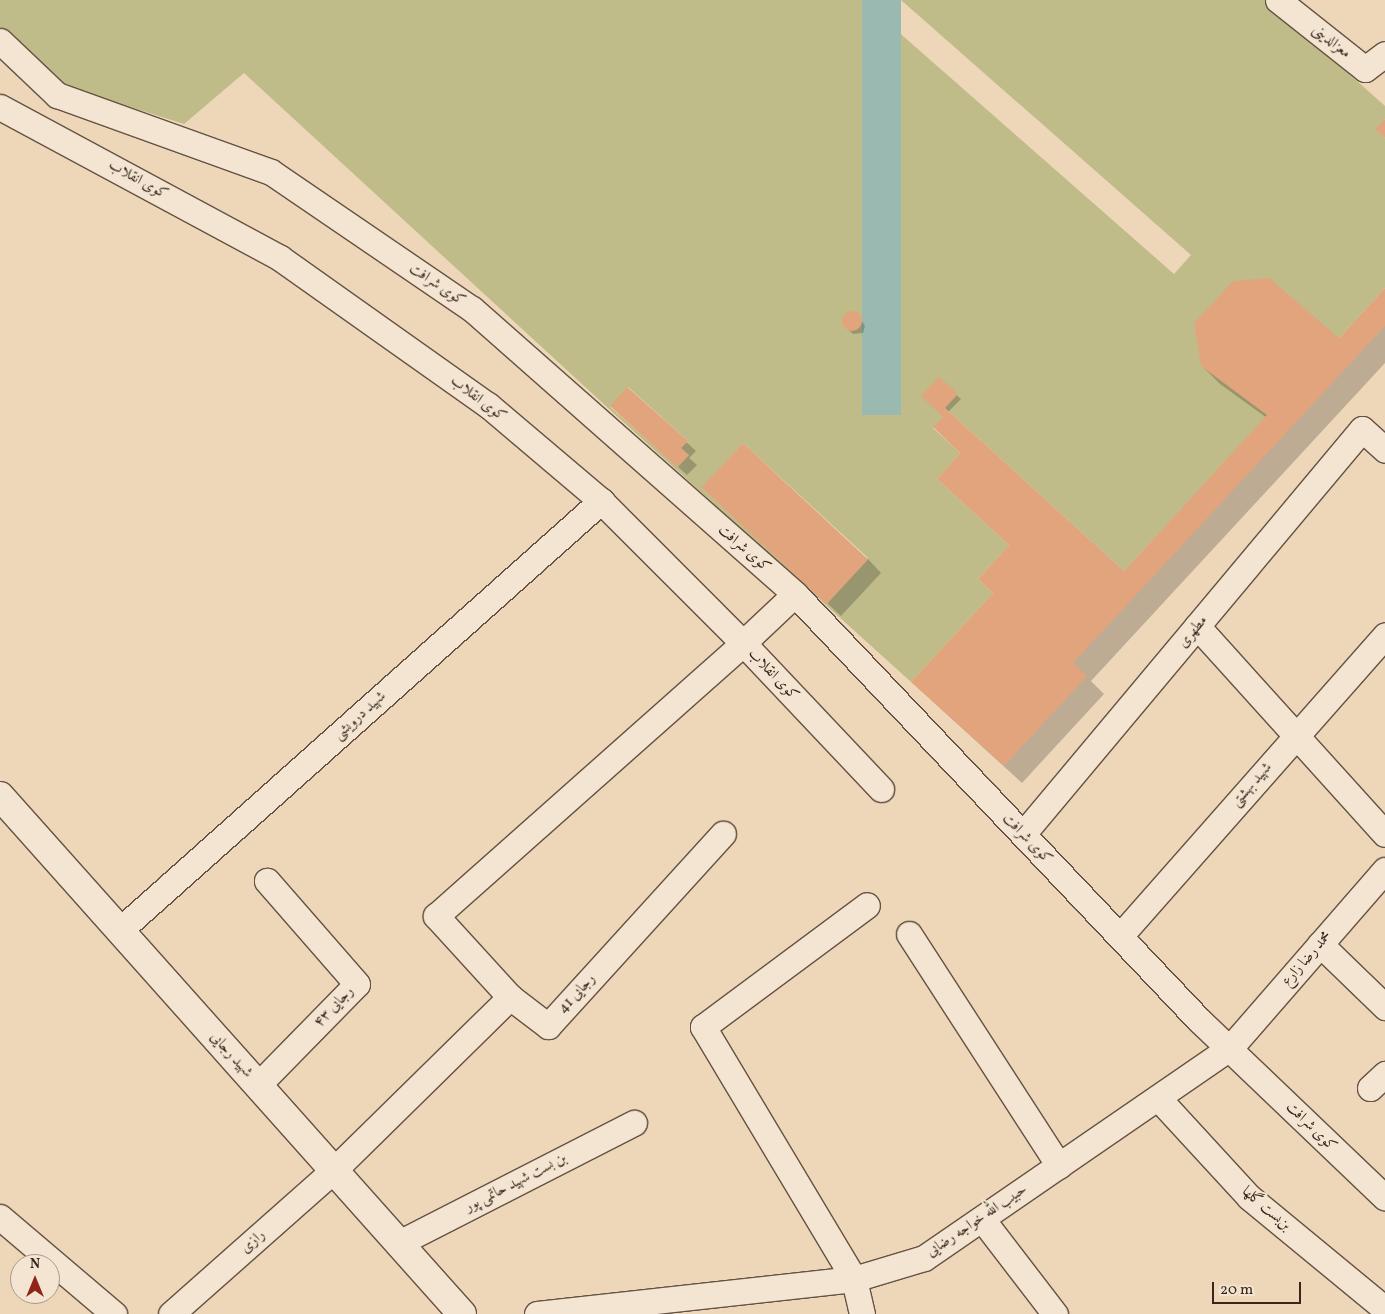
<!DOCTYPE html>
<meta charset="utf-8">
<style>
body{margin:0}
#map{position:relative;width:1385px;height:1314px;overflow:hidden;background:#edd7b8;font-family:Vollkorn,Amiri,serif}
div>[style]{position:absolute}
.green>*{inset:0;background:#bfbc8a}
.water>*{inset:0;background:#99b9b1;transform-origin:0 0}
.shadow>*{inset:0;background:#0003}
.building>*{inset:0;background:#e1a47d;transform-origin:0 0}
.round{border-radius:50%}
.roads{filter:drop-shadow(1px 0 #655244) drop-shadow(-1px 0 #655244) drop-shadow(0 1px #655244) drop-shadow(0 -1px #655244)}
.minor>*{height:25px;margin:-12.5px;padding:0 12.5px;transform-origin:12.5px;border-radius:12.5px;background:#f3e5d1}
.secondary>*{height:28px;margin:-14px;padding:0 14px;transform-origin:14px;border-radius:14px;background:#f3e5d1}
span{translate:-50% -50%;white-space:nowrap;text-align:center;line-height:1.15;-webkit-text-stroke:4px #f3e5d1;paint-order:stroke}
.street-label{font-size:15px;color:#38261d}
.north{position:absolute;left:10px;top:1254px;width:50px;height:50px;box-sizing:border-box;background:#f3e5d1;border:1px solid #a89989;border-radius:50%;rotate:0deg;font-size:14px;font-weight:700;line-height:20px;text-align:center;color:#38261d}
.north::after{content:'';display:block;margin:auto;width:18px;height:22px;background:#8f2418;clip-path:polygon(50% 0,100% 100%,50% 72%,0 100%)}
.scale{position:absolute;left:1212px;top:1282px;width:89px;height:22px;box-sizing:border-box;border:2px solid #38261d;border-top:0;padding-left:6px;font-size:15px;line-height:18px;white-space:nowrap;color:#38261d;-webkit-text-stroke:4px #f3e5d1;paint-order:stroke}
</style>
<div id="map">
<div class="green">
<div style="clip-path:polygon(evenodd,0 0,862px 0,1174px 274px,1191px 255px,901px 0,1266px 0,1385px 106px,1385px 119px,1376px 129px,1385px 138px,1385px 288px,1124px 571px,945px 408px,943px 417px,933px 428px,960px 453px,937px 479px,1009px 545px,978px 579px,993px 593px,911px 682px,1004px 766px,608px 408px,244px 73px,184px 124px,64px 86px,0 28px,0 0,628px 387px,688px 441px,681px 448px,689px 455px,678px 467px,610px 407px,628px 387px,0 0,743px 443px,868px 558px,827px 604px,702px 488px,743px 443px)"></div>
</div>
<div class="water">
<div style="left:862px;top:0;width:39px;height:415px"></div>
</div>
<div class="shadow">
<div style="clip-path:polygon(1385px 290px,1385px 363px,1091px 681px,1104px 694px,1022px 783px,930px 699px,994px 594px,1010px 546px,945px 417px,939px 379px,961px 399px,948px 412px,1124px 573px,1267px 418px,1220px 384px,1202px 366px,1339px 340px)"></div>
<div style="clip-path:polygon(851px 312px,856px 312px,865px 326px,863px 333px,853px 334px,844px 325px,843px 319px,846px 314px)"></div>
<div style="clip-path:polygon(628px 388px,696px 451px,689px 458px,697px 465px,687px 475px,620px 415px)"></div>
<div style="clip-path:polygon(717px 501px,868px 559px,881px 573px,841px 616px)"></div>
</div>
<div class="building">
<div style="clip-path:polygon(1385px 119px,1385px 138px,1375px 129px)"></div>
<div style="clip-path:polygon(1269px 278px,1339px 338px,1385px 288px,1385px 326px,1073px 663px,1087px 676px,1004px 766px,911px 682px,993px 593px,978px 579px,1009px 545px,937px 479px,960px 453px,933px 427px,943px 417px,921px 396px,939px 377px,958px 394px,945px 408px,1124px 571px,1267px 415px,1201px 366px,1194px 323px,1233px 281px)"></div>
<div class="round" style="left:842px;top:311px;width:20px;height:20px"></div>
<div style="clip-path:polygon(627px 387px,688px 441px,681px 448px,689px 455px,677px 467px,610px 406px)"></div>
<div style="left:743px;top:443px;width:171px;height:61px;rotate:43deg"></div>
</div>
<div class="roads">
<div class="minor">
<div style="left:1278px;top:0;width:111px;rotate:38.4deg"></div>
<div style="left:1365px;top:69px;width:25px;rotate:-37deg"></div>
<div style="left:0;top:41px;width:79px;rotate:43.5deg"></div>
<div style="left:57px;top:95px;width:227px;rotate:19.8deg"></div>
<div style="left:271px;top:172px;width:243px;rotate:34.3deg"></div>
<div style="left:472px;top:309px;width:431px;rotate:41.4deg"></div>
<div style="left:795px;top:594px;width:587px;rotate:46.52deg"></div>
<div style="left:1199px;top:1020px;width:257px;rotate:43.7deg"></div>
<div style="left:0;top:107px;width:318px;rotate:28.3deg"></div>
<div style="left:280px;top:258px;width:255px;rotate:35.3deg"></div>
<div style="left:488px;top:405px;width:148px;rotate:40.3deg"></div>
<div style="left:601px;top:501px;width:201px;rotate:45deg"></div>
<div style="left:743px;top:643px;width:201px;rotate:46.6deg"></div>
<div style="left:1197px;top:626px;width:280px;rotate:47.9deg"></div>
<div style="left:1023px;top:834px;width:528px;rotate:-50.07deg"></div>
<div style="left:1362px;top:429px;width:31px;rotate:42deg"></div>
<div style="left:120px;top:930px;width:645px;rotate:-41.73deg"></div>
<div style="left:909px;top:934px;width:276px;rotate:57.1deg"></div>
<div style="left:1120px;top:936px;width:401px;rotate:-48.6deg"></div>
<div style="left:1320px;top:944px;width:91px;rotate:44.1deg"></div>
<div style="left:510px;top:997px;width:110px;rotate:-132.4deg"></div>
<div style="left:436px;top:916px;width:411px;rotate:-41.6deg"></div>
<div style="left:743px;top:643px;width:71px;rotate:-43.3deg"></div>
<div style="left:258px;top:1085px;width:141px;rotate:-45.6deg"></div>
<div style="left:357px;top:984px;width:137px;rotate:-131.1deg"></div>
<div style="left:1370px;top:1088px;width:21px;rotate:-43deg"></div>
<div style="left:1158px;top:1098px;width:134px;rotate:47.4deg"></div>
<div style="left:1249px;top:1197px;width:176px;rotate:39.5deg"></div>
<div style="left:0;top:1217px;width:150px;rotate:40.4deg"></div>
<div style="left:982px;top:1219px;width:120px;rotate:52.5deg"></div>
<div style="left:399px;top:1243px;width:264px;rotate:-27.1deg"></div>
<div style="left:171px;top:1314px;width:217px;rotate:-41.5deg"></div>
<div style="left:334px;top:1170px;width:247px;rotate:-44.5deg"></div>
<div style="left:510px;top:997px;width:48px;rotate:37.3deg"></div>
<div style="left:548px;top:1026px;width:260px;rotate:-47.7deg"></div>
<div style="left:537px;top:1314px;width:319px;rotate:-6.3deg"></div>
<div style="left:854px;top:1279px;width:73px;rotate:-16.7deg"></div>
<div style="left:924px;top:1258px;width:371px;rotate:-34.5deg"></div>
<div style="left:1230px;top:1048px;width:236px;rotate:-49deg"></div>
<div style="left:862px;top:1314px;width:36px;rotate:-103deg"></div>
<div style="left:854px;top:1279px;width:294px;rotate:-120.9deg"></div>
<div style="left:703px;top:1027px;width:204px;rotate:-36.6deg"></div>
</div>
<div class="secondary">
<div style="left:0;top:796px;width:694px;rotate:48.27deg"></div>
</div>
</div>
<div class="street-label">
<span style="left:1331px;top:42px;rotate:38deg">معزالدینی</span>
<span style="left:138px;top:180px;rotate:29deg">کوی انقلاب</span>
<span style="left:437px;top:285px;rotate:34deg">کوی شرافت</span>
<span style="left:478px;top:399px;rotate:37deg">کوی انقلاب</span>
<span style="left:744px;top:549px;rotate:41deg">کوی شرافت</span>
<span style="left:1193px;top:632px;rotate:-50deg">مطهری</span>
<span style="left:773px;top:675px;rotate:46deg">کوی انقلاب</span>
<span style="left:360px;top:716px;rotate:-42deg">شهید درویشی</span>
<span style="left:1252px;top:785px;rotate:-49deg">شهید بهشتی</span>
<span style="left:1027px;top:839px;rotate:46deg">کوی شرافت</span>
<span style="left:1307px;top:959px;rotate:-49deg">محمد رضا زارع</span>
<span style="left:577px;top:994px;rotate:-48deg">رجایی 41</span>
<span style="left:334px;top:1007px;rotate:-46deg">رجایی ۴۳</span>
<span style="left:231px;top:1055px;rotate:48deg">شهید رجایی</span>
<span style="left:1311px;top:1127px;rotate:44deg">کوی شرافت</span>
<span style="left:516px;top:1183px;rotate:-27deg">بن بست شهید حاتمی پور</span>
<span style="left:1266px;top:1209px;rotate:41deg">بن‌بست گلها</span>
<span style="left:977px;top:1221px;rotate:-34deg">حبیب الله خواجه رضایی</span>
<span style="left:253px;top:1242px;rotate:-41deg">رازی</span>
</div>
<div class="north">N</div>
<div class="scale">20 m</div>
</div>
